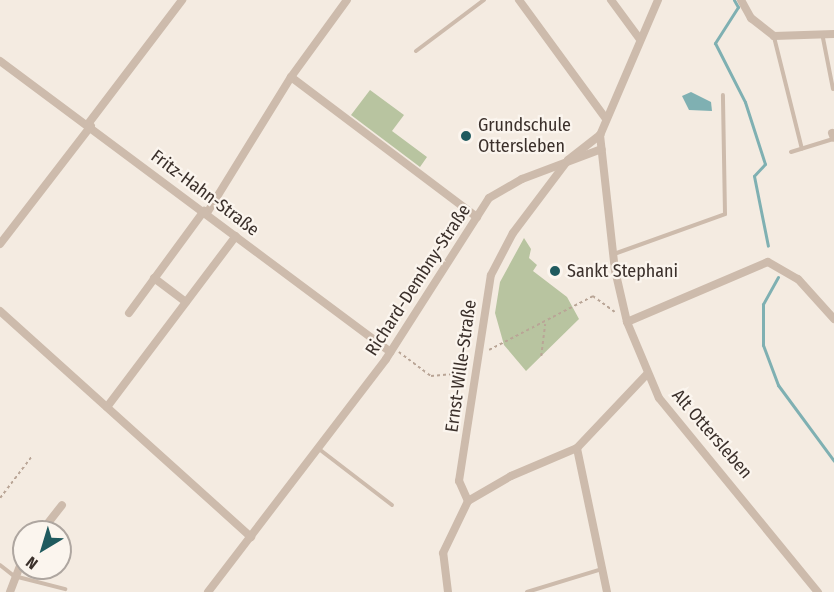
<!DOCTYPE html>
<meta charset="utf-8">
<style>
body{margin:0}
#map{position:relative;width:834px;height:592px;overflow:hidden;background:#f4ebe1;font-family:"Fira Sans Condensed",sans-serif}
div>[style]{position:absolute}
.green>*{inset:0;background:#b8c4a0}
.water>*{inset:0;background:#7fb0b2}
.stream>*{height:3px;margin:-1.5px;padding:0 1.5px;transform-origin:1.5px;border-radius:1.5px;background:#7fb0b2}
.path>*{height:1.5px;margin-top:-0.75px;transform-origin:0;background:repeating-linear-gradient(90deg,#b9a596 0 3px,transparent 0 6px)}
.service>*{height:4px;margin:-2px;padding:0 2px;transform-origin:2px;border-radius:2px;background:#cdbbac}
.minor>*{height:8px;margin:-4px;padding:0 4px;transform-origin:4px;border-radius:4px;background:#cdbbac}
.dots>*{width:16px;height:16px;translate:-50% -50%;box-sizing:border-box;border:3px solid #fbf5ee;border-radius:50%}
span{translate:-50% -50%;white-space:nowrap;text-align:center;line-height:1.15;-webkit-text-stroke:4.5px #fbf5ee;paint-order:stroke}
.poi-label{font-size:18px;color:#3b302b}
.left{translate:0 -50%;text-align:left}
.street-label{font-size:18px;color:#3b302b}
.north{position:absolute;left:12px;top:520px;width:60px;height:60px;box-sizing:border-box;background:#fbf5ee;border:2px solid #aea6a0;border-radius:50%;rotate:218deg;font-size:16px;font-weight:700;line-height:24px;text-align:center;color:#3b302b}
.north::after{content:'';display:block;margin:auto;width:21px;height:27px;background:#1f5a5e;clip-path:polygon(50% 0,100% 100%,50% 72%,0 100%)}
</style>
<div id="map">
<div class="green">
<div style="clip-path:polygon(370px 90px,404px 115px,392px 131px,427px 157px,420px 167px,351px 115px)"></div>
<div style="clip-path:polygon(524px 238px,531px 249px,529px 258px,537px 265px,533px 271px,567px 297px,579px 319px,526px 371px,504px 345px,495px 313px,500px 282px)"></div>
</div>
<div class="water">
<div style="clip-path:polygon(691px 92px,711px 102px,712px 111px,689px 110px,682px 96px)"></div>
</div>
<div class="stream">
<div style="left:734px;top:0;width:8px;rotate:60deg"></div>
<div style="left:738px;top:7px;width:43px;rotate:122.6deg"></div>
<div style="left:715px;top:43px;width:66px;rotate:63deg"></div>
<div style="left:745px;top:102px;width:65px;rotate:72.1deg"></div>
<div style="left:765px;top:164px;width:16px;rotate:133deg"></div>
<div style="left:754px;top:176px;width:71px;rotate:78.7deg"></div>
<div style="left:778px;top:277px;width:31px;rotate:119deg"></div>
<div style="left:763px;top:304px;width:41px;rotate:90deg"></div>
<div style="left:763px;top:345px;width:43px;rotate:69.4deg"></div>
<div style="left:778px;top:385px;width:94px;rotate:53.6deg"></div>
</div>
<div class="path">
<div style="left:489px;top:350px;width:117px;rotate:-27.4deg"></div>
<div style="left:593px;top:296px;width:27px;rotate:36deg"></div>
<div style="left:399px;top:352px;width:40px;rotate:37deg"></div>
<div style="left:431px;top:376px;width:36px;rotate:-5deg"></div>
<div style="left:541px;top:356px;width:32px;rotate:-83deg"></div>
<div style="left:0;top:498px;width:53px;rotate:-52.7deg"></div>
</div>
<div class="service">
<div style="left:822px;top:33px;width:57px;rotate:78.9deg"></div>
<div style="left:774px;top:37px;width:115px;rotate:76deg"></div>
<div style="left:416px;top:51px;width:85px;rotate:-36.9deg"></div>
<div style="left:791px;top:152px;width:44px;rotate:-17.2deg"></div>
<div style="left:614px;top:254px;width:118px;rotate:-19.8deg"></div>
<div style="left:725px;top:214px;width:119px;rotate:-91deg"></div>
<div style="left:319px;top:449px;width:92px;rotate:37.5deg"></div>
<div style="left:0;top:565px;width:18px;rotate:38deg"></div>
<div style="left:14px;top:576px;width:53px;rotate:14.3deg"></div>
<div style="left:527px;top:592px;width:78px;rotate:-17deg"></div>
</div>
<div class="minor">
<div style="left:519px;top:0;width:147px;rotate:53.8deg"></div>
<div style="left:611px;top:0;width:47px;rotate:53.6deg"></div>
<div style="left:658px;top:0;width:147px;rotate:113.2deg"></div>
<div style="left:600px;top:135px;width:136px;rotate:83.7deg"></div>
<div style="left:615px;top:270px;width:53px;rotate:77deg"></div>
<div style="left:627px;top:322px;width:82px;rotate:67.2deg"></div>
<div style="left:659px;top:398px;width:251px;rotate:50.7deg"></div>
<div style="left:741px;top:0;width:21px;rotate:61deg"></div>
<div style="left:751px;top:18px;width:29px;rotate:38deg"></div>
<div style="left:774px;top:36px;width:60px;rotate:-1.9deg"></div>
<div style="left:0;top:61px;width:487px;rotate:36.7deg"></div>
<div style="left:291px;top:77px;width:233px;rotate:37deg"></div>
<div style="left:88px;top:124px;width:156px;rotate:-52.8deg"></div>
<div style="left:832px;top:133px;width:5px;rotate:68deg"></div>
<div style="left:207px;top:213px;width:160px;rotate:-58.3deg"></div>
<div style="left:291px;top:77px;width:95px;rotate:-54deg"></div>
<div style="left:0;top:244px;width:149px;rotate:-52.4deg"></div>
<div style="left:154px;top:278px;width:40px;rotate:37deg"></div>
<div style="left:0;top:311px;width:338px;rotate:42deg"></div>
<div style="left:129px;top:313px;width:127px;rotate:-53.7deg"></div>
<div style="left:627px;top:322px;width:153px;rotate:-23.1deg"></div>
<div style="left:768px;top:262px;width:34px;rotate:30deg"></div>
<div style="left:798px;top:279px;width:54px;rotate:48deg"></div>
<div style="left:107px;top:407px;width:214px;rotate:-53deg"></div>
<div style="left:468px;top:501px;width:50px;rotate:-30.2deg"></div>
<div style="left:511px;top:476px;width:72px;rotate:-23deg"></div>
<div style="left:41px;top:532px;width:34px;rotate:-52deg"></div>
<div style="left:10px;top:592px;width:40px;rotate:-69deg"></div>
<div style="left:208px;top:592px;width:293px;rotate:-52.6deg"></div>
<div style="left:386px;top:359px;width:191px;rotate:-57.4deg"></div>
<div style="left:489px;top:198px;width:38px;rotate:-30deg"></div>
<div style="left:522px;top:179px;width:85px;rotate:-20.6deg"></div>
<div style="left:448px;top:592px;width:39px;rotate:-97deg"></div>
<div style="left:443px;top:553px;width:58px;rotate:-64.3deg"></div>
<div style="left:468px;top:501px;width:22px;rotate:-114deg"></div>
<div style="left:459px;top:481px;width:208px;rotate:-81.2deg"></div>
<div style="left:491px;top:275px;width:47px;rotate:-62.4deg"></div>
<div style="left:513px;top:233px;width:91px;rotate:-53deg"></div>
<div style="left:568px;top:160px;width:41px;rotate:-38deg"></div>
<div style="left:607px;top:592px;width:147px;rotate:-101.8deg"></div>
<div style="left:577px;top:448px;width:102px;rotate:-46.6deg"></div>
</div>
<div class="dots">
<div style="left:466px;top:136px;background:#1f5a5e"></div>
<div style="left:555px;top:271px;background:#1f5a5e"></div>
</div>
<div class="poi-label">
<span class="left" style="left:478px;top:136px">Grundschule<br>Ottersleben</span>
<span class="left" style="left:567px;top:271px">Sankt Stephani</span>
</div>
<div class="street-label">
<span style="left:205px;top:193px;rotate:37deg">Fritz-Hahn-Straße</span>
<span style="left:418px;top:280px;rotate:-57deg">Richard-Dembny-Straße</span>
<span style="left:461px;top:366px;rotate:-82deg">Ernst-Wille-Straße</span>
<span style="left:712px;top:434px;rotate:49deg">Alt Ottersleben</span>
</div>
<div class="north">N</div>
</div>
